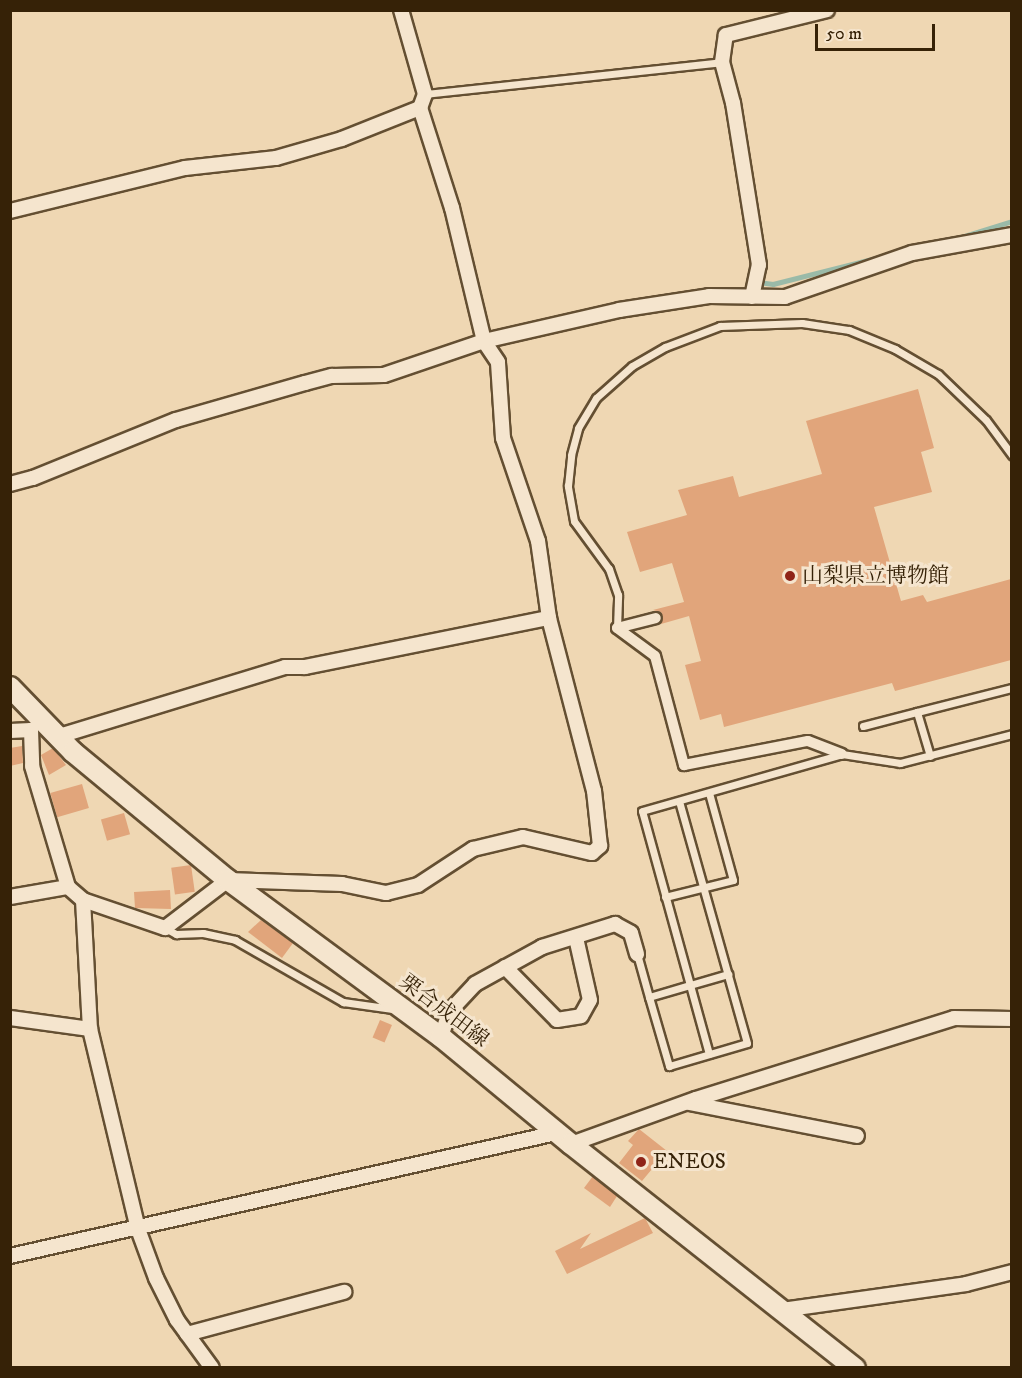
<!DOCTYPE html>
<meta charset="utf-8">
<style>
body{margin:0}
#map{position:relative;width:1022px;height:1378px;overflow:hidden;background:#efd7b3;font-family:"IM FELL DW Pica","Noto Serif JP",serif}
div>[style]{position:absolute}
.stream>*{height:4.5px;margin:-2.25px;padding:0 2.25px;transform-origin:2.25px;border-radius:2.25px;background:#9abaa8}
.building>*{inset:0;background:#e1a57b;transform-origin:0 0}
.roads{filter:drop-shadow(2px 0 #644f32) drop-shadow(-2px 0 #644f32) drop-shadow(0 2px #644f32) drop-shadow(0 -2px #644f32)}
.service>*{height:7px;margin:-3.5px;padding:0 3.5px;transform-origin:3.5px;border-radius:3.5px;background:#f5e5ce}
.pedestrian>*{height:10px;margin:-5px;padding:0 5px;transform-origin:5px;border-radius:5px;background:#f5e5ce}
.minor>*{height:14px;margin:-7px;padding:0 7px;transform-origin:7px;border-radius:7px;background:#f5e5ce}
.secondary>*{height:20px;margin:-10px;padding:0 10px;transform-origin:10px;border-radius:10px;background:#f5e5ce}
.dots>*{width:16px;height:16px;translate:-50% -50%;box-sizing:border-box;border:3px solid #f5e5ce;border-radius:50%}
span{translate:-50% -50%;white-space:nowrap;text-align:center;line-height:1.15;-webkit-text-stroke:6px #f5e5ce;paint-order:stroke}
.poi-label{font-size:21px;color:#362207}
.left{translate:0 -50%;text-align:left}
.street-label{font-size:21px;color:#362207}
.frame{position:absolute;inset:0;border:12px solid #362207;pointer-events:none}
.scale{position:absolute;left:815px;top:24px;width:120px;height:27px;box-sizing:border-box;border:3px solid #362207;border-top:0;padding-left:8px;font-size:18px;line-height:21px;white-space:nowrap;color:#362207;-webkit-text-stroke:4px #f5e5ce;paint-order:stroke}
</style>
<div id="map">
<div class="stream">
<div style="left:955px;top:239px;width:60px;rotate:-17.5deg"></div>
<div style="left:757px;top:282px;width:16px;rotate:7deg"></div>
<div style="left:773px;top:284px;width:110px;rotate:-14.2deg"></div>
</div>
<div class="building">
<div style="clip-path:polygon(918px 389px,934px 448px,921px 452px,932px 492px,874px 507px,901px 601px,923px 595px,927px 602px,1011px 579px,1011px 660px,895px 691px,892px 683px,724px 727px,721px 714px,700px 720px,685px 665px,701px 661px,689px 616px,661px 624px,662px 613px,653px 610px,684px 602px,672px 563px,640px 572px,627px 532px,687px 515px,678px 490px,733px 476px,739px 497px,822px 474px,806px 421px)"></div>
<div style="clip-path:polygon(22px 746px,23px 763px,10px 766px,10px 748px)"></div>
<div style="clip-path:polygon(53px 748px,66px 765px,49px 775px,41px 755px)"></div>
<div style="left:82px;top:784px;width:25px;height:33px;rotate:74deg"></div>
<div style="left:124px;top:813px;width:22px;height:24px;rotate:74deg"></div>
<div style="left:191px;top:865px;width:27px;height:20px;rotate:82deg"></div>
<div style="clip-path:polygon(170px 890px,171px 909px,135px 908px,134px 892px)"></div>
<div style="clip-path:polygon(261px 920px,293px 943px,282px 958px,248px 932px)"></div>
<div style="left:380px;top:1020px;width:13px;height:19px;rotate:23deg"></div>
<div style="clip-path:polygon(639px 1129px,667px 1151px,642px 1181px,619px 1163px,633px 1145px,628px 1141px)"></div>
<div style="clip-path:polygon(593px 1176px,617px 1196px,610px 1207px,584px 1188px)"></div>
<div style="clip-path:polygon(645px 1218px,653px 1233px,567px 1274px,555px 1251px,591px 1233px,580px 1249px)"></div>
</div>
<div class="roads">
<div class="service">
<div style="left:425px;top:94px;width:299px;rotate:-6.1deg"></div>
<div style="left:617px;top:628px;width:33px;rotate:-88deg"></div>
<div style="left:618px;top:595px;width:28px;rotate:-109deg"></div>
<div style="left:609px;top:569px;width:59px;rotate:-126.1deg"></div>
<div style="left:574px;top:521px;width:36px;rotate:-100deg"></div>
<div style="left:568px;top:486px;width:31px;rotate:-84deg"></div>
<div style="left:571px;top:455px;width:28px;rotate:-75deg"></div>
<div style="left:578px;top:428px;width:35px;rotate:-59deg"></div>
<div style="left:596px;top:398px;width:48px;rotate:-41.6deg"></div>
<div style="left:632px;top:366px;width:38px;rotate:-30deg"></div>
<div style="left:665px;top:347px;width:59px;rotate:-20.9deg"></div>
<div style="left:720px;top:326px;width:82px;rotate:-2.1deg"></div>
<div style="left:802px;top:323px;width:48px;rotate:8.5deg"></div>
<div style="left:849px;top:330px;width:50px;rotate:22.4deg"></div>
<div style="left:895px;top:349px;width:50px;rotate:30.2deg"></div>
<div style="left:938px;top:374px;width:66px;rotate:43.8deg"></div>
<div style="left:986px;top:420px;width:44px;rotate:53.4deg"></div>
<div style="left:863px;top:726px;width:56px;rotate:-14.5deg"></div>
<div style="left:930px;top:756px;width:46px;rotate:-106.5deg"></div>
<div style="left:917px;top:712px;width:98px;rotate:-14.2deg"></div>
<div style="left:665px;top:897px;width:70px;rotate:-14deg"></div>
<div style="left:733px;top:880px;width:90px;rotate:-105.4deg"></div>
<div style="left:165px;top:928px;width:13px;rotate:29deg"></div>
<div style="left:176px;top:934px;width:27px;rotate:-2deg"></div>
<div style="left:203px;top:933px;width:33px;rotate:12deg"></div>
<div style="left:235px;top:940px;width:125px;rotate:29.9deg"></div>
<div style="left:343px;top:1002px;width:50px;rotate:8deg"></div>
<div style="left:637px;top:954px;width:45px;rotate:74.4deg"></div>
<div style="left:649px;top:997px;width:43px;rotate:-16.3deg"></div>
<div style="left:690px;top:985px;width:180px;rotate:-105.4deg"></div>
<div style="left:642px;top:811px;width:208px;rotate:-15.9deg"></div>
<div style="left:842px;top:754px;width:59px;rotate:8.8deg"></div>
<div style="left:900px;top:763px;width:116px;rotate:-14.5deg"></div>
<div style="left:649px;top:997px;width:72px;rotate:73.8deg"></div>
<div style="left:669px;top:1066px;width:81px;rotate:-16.4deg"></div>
<div style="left:747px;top:1043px;width:251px;rotate:-105.7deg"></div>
<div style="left:709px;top:1054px;width:72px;rotate:-105.4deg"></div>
<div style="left:690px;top:985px;width:40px;rotate:-16deg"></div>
</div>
<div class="pedestrian">
<div style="left:617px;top:628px;width:47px;rotate:36.4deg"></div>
<div style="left:655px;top:656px;width:113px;rotate:75.1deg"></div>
<div style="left:684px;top:765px;width:126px;rotate:-11deg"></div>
<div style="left:808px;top:741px;width:36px;rotate:21deg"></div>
<div style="left:617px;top:628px;width:40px;rotate:-14.4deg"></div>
</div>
<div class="minor">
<div style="left:10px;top:211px;width:180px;rotate:-13.8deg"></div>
<div style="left:185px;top:168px;width:92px;rotate:-6.3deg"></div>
<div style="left:276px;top:158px;width:69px;rotate:-16.1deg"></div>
<div style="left:342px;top:139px;width:84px;rotate:-21.7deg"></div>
<div style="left:752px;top:297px;width:33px;rotate:-78deg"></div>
<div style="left:759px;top:265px;width:164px;rotate:-99.1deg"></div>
<div style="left:733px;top:103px;width:42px;rotate:-105deg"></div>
<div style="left:722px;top:62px;width:27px;rotate:-82deg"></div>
<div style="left:726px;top:35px;width:104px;rotate:-13.9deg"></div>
<div style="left:10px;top:484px;width:24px;rotate:-15deg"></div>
<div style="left:33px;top:478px;width:154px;rotate:-22.1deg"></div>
<div style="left:176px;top:420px;width:134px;rotate:-16deg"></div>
<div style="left:305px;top:383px;width:28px;rotate:-15deg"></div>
<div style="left:332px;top:376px;width:52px;rotate:-1.1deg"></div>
<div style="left:384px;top:375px;width:106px;rotate:-18.8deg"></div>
<div style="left:484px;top:341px;width:139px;rotate:-12.9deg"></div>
<div style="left:619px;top:310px;width:91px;rotate:-8.8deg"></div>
<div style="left:709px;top:296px;width:76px;rotate:0.8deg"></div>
<div style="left:785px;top:297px;width:134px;rotate:-19.1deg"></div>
<div style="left:912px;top:253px;width:102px;rotate:-10.2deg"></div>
<div style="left:10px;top:731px;width:21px;rotate:-3deg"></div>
<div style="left:31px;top:730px;width:36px;rotate:88deg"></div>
<div style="left:32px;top:766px;width:126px;rotate:73.4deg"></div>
<div style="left:56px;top:737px;width:239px;rotate:-17deg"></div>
<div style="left:285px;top:667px;width:20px"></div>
<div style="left:305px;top:667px;width:249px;rotate:-11.4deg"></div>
<div style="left:10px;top:897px;width:59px;rotate:-9.8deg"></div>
<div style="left:68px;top:887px;width:20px;rotate:41deg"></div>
<div style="left:83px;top:900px;width:87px;rotate:18.9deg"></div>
<div style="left:165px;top:928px;width:79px;rotate:-37.3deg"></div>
<div style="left:228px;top:880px;width:114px;rotate:2deg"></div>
<div style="left:342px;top:884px;width:45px;rotate:11.6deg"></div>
<div style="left:386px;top:893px;width:33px;rotate:-14deg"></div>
<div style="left:418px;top:885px;width:66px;rotate:-33.2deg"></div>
<div style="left:473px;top:849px;width:51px;rotate:-13.5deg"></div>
<div style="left:523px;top:837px;width:71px;rotate:13.1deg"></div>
<div style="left:592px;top:853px;width:11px;rotate:-41deg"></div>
<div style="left:600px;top:846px;width:55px;rotate:-96.2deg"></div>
<div style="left:594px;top:791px;width:179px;rotate:-104.6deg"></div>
<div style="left:549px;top:618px;width:78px;rotate:-98.1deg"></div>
<div style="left:538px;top:541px;width:109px;rotate:-108.8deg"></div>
<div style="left:503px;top:438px;width:76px;rotate:-93.8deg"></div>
<div style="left:498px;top:362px;width:25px;rotate:-124deg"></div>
<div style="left:484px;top:341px;width:137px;rotate:-103.5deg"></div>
<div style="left:452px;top:208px;width:105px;rotate:-107.7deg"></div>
<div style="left:420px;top:108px;width:15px;rotate:-70deg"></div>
<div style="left:425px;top:94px;width:87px;rotate:-105.9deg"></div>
<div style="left:83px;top:900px;width:129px;rotate:86.9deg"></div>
<div style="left:90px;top:1029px;width:206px;rotate:76.5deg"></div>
<div style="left:138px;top:1229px;width:52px;rotate:69.8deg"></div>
<div style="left:156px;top:1278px;width:47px;rotate:63.4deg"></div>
<div style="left:177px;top:1320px;width:59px;rotate:53.9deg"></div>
<div style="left:505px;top:967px;width:74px;rotate:45.5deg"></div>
<div style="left:557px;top:1020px;width:24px;rotate:-9deg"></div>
<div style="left:581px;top:1016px;width:18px;rotate:-61deg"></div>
<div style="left:590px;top:1000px;width:64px;rotate:-102.7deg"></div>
<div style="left:10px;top:1018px;width:81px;rotate:7.8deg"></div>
<div style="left:441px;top:1037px;width:26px;rotate:-72deg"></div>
<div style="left:449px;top:1012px;width:38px;rotate:-47deg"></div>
<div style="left:475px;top:984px;width:77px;rotate:-28.9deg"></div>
<div style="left:542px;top:947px;width:77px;rotate:-17.5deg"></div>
<div style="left:615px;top:924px;width:18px;rotate:29deg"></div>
<div style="left:631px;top:933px;width:22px;rotate:74deg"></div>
<div style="left:689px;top:1103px;width:171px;rotate:11.1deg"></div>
<div style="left:571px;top:1144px;width:133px;rotate:-19.8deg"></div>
<div style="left:696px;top:1099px;width:270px;rotate:-17.4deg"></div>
<div style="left:954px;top:1018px;width:58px;rotate:1deg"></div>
<div style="left:10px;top:1256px;width:560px;rotate:-12.7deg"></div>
<div style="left:782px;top:1310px;width:186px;rotate:-8deg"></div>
<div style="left:966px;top:1284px;width:48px;rotate:-14.6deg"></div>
<div style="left:187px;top:1334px;width:163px;rotate:-15deg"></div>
</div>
<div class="secondary">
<div style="left:10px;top:687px;width:91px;rotate:45.9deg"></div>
<div style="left:73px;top:752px;width:201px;rotate:39.6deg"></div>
<div style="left:228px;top:880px;width:265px;rotate:36.4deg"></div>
<div style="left:441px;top:1037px;width:168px;rotate:39.5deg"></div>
<div style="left:571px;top:1144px;width:362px;rotate:38.3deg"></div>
</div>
</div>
<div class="dots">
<div style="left:790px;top:576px;background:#8f2418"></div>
<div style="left:641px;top:1162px;background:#8f2418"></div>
</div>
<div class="poi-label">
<span class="left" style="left:802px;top:576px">山梨県立博物館</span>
<span class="left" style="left:653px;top:1162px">ENEOS</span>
</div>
<div class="street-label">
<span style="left:444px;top:1011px;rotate:37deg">栗合成田線</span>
</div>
<div class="frame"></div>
<div class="scale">50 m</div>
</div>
